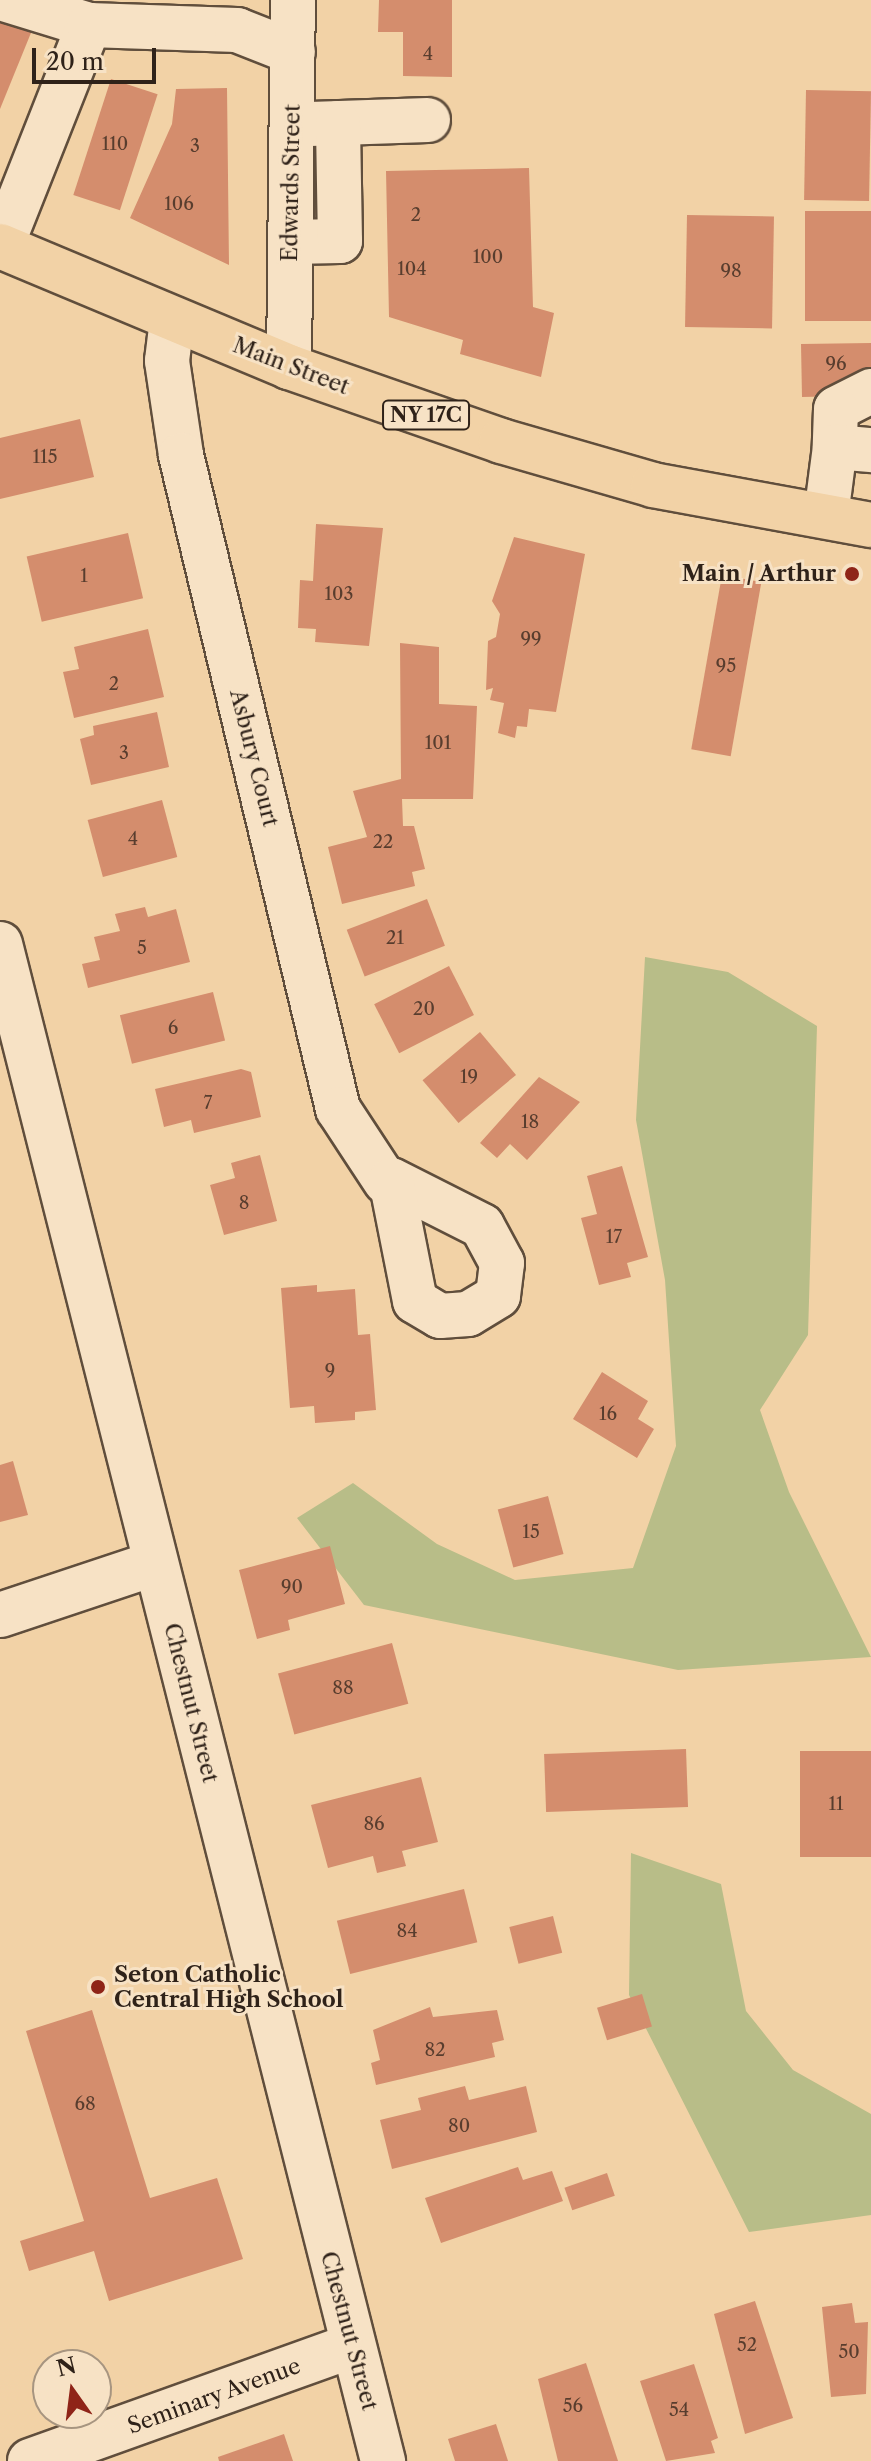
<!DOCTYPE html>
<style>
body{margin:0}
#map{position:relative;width:871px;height:2461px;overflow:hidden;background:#f2d2a6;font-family:"Libre Caslon Text",serif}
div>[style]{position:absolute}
.green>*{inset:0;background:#b8bd88}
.building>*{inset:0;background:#d48d6d;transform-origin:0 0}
.roads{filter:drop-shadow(2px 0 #604e3c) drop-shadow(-2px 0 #604e3c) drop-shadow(0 2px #604e3c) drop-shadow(0 -2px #604e3c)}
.minor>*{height:44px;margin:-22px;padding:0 22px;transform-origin:22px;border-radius:22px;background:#f7e2c5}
.major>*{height:44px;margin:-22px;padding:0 22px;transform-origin:22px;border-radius:22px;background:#f2d2a6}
.dots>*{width:22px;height:22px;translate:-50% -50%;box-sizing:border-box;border:4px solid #f7e2c5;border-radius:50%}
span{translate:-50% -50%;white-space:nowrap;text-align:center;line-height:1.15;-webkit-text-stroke:6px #f7e2c5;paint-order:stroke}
.number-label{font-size:18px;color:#583d2e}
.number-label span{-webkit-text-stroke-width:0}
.shield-label span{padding:2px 6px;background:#f7e2c5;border:2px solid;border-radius:6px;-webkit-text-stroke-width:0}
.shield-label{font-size:20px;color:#2f2219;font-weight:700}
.street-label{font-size:22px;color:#2f2219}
.poi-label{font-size:22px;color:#2f2219;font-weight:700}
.right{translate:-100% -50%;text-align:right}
.left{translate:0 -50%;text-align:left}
.north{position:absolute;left:32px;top:2349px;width:80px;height:80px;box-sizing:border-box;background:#f7e2c5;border:2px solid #a79580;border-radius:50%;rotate:346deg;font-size:22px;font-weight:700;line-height:32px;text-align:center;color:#2f2219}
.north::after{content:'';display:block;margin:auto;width:28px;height:36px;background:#8f2418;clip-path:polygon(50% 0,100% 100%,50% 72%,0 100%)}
.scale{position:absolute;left:32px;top:48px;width:124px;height:36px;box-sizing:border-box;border:4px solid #2f2219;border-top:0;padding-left:10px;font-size:24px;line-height:28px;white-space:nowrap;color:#2f2219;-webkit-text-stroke:6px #f7e2c5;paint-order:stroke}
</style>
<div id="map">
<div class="green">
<div style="clip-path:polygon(645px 957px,728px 972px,817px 1026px,808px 1335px,760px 1410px,789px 1492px,871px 1657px,678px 1670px,364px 1605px,297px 1518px,353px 1483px,437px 1544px,515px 1580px,633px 1568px,676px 1446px,665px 1280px,636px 1120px)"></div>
<div style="clip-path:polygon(631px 1853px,721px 1884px,746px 2011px,793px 2070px,871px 2114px,871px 2215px,749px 2232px,629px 1995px)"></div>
</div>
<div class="building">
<div style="clip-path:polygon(379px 0,452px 0,452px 77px,403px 76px,403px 32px,378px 32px)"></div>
<div style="clip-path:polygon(0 8px,35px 23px,0 109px)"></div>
<div style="left:111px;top:79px;width:49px;height:122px;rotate:18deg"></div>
<div style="clip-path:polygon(227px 88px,229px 265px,130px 218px,172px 124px,176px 89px)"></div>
<div style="left:806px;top:90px;width:65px;height:110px;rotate:1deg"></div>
<div style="clip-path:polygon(529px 168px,533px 307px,554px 313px,541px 377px,460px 354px,463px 340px,389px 317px,386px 171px)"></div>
<div style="left:805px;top:211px;width:66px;height:110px"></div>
<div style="left:687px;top:215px;width:87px;height:112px;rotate:1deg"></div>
<div style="clip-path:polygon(871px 343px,871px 384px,847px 396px,802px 397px,801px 344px)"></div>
<div style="clip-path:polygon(80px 419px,94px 477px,0 499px,0 438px)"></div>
<div style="clip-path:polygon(316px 524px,383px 528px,369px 646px,315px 642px,316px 629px,298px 628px,300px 580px,313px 581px)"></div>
<div style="left:128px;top:533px;width:67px;height:104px;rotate:77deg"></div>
<div style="clip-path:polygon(514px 537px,585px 554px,556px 712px,529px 709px,527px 727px,517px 726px,515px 738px,498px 733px,504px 703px,490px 700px,493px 688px,486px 690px,488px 641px,496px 637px,500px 614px,492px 601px)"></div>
<div style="left:722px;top:575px;width:40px;height:177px;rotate:10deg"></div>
<div style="clip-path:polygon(148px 629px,164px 697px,74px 718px,63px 672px,79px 669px,74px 647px)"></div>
<div style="clip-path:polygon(400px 643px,439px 647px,439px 704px,477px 706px,473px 799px,402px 799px,403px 826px,414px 826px,425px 869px,412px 872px,415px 886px,342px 904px,328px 847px,367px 837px,353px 791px,401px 779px)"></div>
<div style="clip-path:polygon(157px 712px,169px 767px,91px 785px,80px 739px,94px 735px,93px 726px)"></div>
<div style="left:162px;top:800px;width:59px;height:77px;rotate:75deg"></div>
<div style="left:427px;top:899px;width:50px;height:86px;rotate:69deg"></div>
<div style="clip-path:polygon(145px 907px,148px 917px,176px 909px,190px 962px,88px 988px,82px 964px,100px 960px,94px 937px,120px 931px,115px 914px)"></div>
<div style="left:449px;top:966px;width:55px;height:84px;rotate:63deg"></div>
<div style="left:213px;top:992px;width:50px;height:96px;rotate:76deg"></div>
<div style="left:480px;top:1032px;width:56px;height:75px;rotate:50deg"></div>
<div style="clip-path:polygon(241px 1069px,251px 1072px,261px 1117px,194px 1133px,191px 1120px,164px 1127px,155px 1089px)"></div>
<div style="clip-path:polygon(539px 1077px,580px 1102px,527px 1160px,510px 1144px,497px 1158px,480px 1143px)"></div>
<div style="clip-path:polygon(260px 1155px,277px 1221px,224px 1235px,210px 1185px,235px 1178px,231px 1163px)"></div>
<div style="clip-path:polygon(622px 1166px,648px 1257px,627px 1263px,631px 1277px,599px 1285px,581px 1218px,597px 1214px,587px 1176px)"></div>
<div style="clip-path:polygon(317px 1285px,317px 1292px,355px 1289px,358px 1335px,370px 1334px,376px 1410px,355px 1412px,355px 1420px,315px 1423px,314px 1406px,290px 1408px,281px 1288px)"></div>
<div style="clip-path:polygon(602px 1372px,648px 1401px,638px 1419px,654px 1429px,637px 1458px,573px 1419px)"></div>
<div style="clip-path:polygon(13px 1461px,28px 1515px,0 1522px,0 1465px)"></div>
<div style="left:548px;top:1496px;width:60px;height:52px;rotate:75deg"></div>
<div style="clip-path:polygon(330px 1546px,345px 1604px,288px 1620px,290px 1630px,257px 1639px,239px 1570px)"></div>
<div style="left:392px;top:1643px;width:63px;height:118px;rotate:75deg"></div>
<div style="left:686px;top:1749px;width:58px;height:142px;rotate:88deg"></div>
<div style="left:800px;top:1751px;width:71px;height:106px"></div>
<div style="clip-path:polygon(421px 1777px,438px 1842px,402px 1851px,406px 1866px,377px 1873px,373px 1856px,328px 1868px,311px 1805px)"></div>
<div style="left:464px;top:1889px;width:55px;height:131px;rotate:76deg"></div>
<div style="left:553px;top:1916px;width:38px;height:45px;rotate:76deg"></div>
<div style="left:642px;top:1994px;width:34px;height:47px;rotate:73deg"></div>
<div style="clip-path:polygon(430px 2007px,433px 2017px,497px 2010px,504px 2040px,492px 2043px,495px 2057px,376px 2085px,371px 2063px,380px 2060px,373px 2030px)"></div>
<div style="clip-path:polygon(92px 2010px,150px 2198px,217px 2178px,243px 2259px,109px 2301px,94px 2251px,29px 2271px,20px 2241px,84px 2221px,26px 2031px)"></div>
<div style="clip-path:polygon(465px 2086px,469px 2100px,526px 2086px,537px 2132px,392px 2169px,380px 2120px,421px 2110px,418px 2098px)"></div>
<div style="clip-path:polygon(518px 2167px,523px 2180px,552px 2171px,563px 2201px,441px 2243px,425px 2198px)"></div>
<div style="left:607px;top:2173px;width:24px;height:45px;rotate:71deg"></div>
<div style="clip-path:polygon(755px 2301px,793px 2418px,745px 2434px,714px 2314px)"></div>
<div style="clip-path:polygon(852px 2303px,855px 2323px,868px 2322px,866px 2394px,831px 2397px,822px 2307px)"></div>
<div style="clip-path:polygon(586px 2363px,618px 2461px,558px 2461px,538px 2379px)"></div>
<div style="clip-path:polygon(694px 2364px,718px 2438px,711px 2441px,715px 2453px,666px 2461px,640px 2381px)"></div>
<div style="clip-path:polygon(496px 2424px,508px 2461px,455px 2461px,448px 2439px)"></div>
<div style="clip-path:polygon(284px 2434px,293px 2461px,219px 2461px,218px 2457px)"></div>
</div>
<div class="roads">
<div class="minor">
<div style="left:7px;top:0;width:86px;rotate:17deg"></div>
<div style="left:310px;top:124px;width:118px;rotate:-1.9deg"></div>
<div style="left:290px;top:242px;width:50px;rotate:-1.1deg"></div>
<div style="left:340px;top:241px;width:118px;rotate:-91deg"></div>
<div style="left:1px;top:247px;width:239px;rotate:-68.4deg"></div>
<div style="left:89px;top:25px;width:148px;rotate:1.9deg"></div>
<div style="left:237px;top:30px;width:60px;rotate:21.4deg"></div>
<div style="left:172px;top:320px;width:41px;rotate:97deg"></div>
<div style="left:167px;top:361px;width:95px;rotate:81.5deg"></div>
<div style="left:181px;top:455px;width:673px;rotate:76.5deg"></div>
<div style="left:338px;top:1109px;width:87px;rotate:56.7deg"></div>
<div style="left:289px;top:367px;width:367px;rotate:-89.4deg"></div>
<div style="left:871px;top:391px;width:39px;rotate:153deg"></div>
<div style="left:836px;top:409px;width:38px;rotate:92deg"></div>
<div style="left:835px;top:447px;width:36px;rotate:5deg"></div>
<div style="left:826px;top:516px;width:70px;rotate:-82.6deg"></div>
<div style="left:0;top:944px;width:1565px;rotate:75.83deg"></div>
<div style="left:391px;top:1180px;width:102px;rotate:26.8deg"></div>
<div style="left:482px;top:1226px;width:42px;rotate:61.6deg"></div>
<div style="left:502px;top:1263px;width:33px;rotate:97deg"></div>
<div style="left:498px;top:1296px;width:35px;rotate:149deg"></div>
<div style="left:468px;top:1314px;width:28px;rotate:176deg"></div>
<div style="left:440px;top:1316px;width:29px;rotate:-149deg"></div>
<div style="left:415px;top:1301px;width:123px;rotate:-101.2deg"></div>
<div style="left:0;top:1615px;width:164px;rotate:-18.4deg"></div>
<div style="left:30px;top:2461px;width:342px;rotate:-19.7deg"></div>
</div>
<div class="major">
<div style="left:0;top:246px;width:313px;rotate:22.7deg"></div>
<div style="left:289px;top:367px;width:225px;rotate:19.2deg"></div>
<div style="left:501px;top:441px;width:158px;rotate:16.1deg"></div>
<div style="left:653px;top:485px;width:222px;rotate:10.4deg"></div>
</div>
</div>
<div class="dots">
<div style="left:852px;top:574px;background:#8f2418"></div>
<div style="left:98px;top:1987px;background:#8f2418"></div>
</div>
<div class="number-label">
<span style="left:428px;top:54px">4</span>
<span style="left:115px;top:144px">110</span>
<span style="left:195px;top:146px">3</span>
<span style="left:179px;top:204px">106</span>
<span style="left:416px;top:215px">2</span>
<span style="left:488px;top:257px">100</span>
<span style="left:412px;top:269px">104</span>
<span style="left:731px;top:271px">98</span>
<span style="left:836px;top:364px">96</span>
<span style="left:45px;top:457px">115</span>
<span style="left:84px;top:576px">1</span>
<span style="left:339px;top:594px">103</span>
<span style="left:531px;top:639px">99</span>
<span style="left:726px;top:666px">95</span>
<span style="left:114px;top:684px">2</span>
<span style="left:438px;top:743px">101</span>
<span style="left:124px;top:753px">3</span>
<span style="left:133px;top:839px">4</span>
<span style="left:383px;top:842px">22</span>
<span style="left:395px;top:938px">21</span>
<span style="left:142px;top:948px">5</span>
<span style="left:424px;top:1009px">20</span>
<span style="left:173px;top:1028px">6</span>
<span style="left:469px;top:1077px">19</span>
<span style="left:208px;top:1103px">7</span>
<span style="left:530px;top:1122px">18</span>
<span style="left:244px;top:1203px">8</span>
<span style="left:614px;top:1237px">17</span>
<span style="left:330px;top:1371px">9</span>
<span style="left:608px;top:1414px">16</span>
<span style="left:531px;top:1532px">15</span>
<span style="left:292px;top:1587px">90</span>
<span style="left:343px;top:1688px">88</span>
<span style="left:836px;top:1804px">11</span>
<span style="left:374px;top:1824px">86</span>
<span style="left:407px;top:1931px">84</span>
<span style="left:435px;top:2050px">82</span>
<span style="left:85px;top:2104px">68</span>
<span style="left:459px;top:2126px">80</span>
<span style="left:747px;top:2345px">52</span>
<span style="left:849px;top:2352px">50</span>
<span style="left:573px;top:2406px">56</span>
<span style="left:679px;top:2410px">54</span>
</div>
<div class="shield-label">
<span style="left:426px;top:415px">NY 17C</span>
</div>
<div class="street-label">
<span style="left:291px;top:183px;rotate:-89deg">Edwards Street</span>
<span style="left:291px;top:366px;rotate:21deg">Main Street</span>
<span style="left:254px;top:758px;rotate:76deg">Asbury Court</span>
<span style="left:191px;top:1703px;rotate:76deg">Chestnut Street</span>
<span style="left:349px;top:2331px;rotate:75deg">Chestnut Street</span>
<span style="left:214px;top:2396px;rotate:-20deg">Seminary Avenue</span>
</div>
<div class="poi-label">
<span class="right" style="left:836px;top:574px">Main / Arthur</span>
<span class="left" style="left:114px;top:1987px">Seton Catholic<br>Central High School</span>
</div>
<div class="north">N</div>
<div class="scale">20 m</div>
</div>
